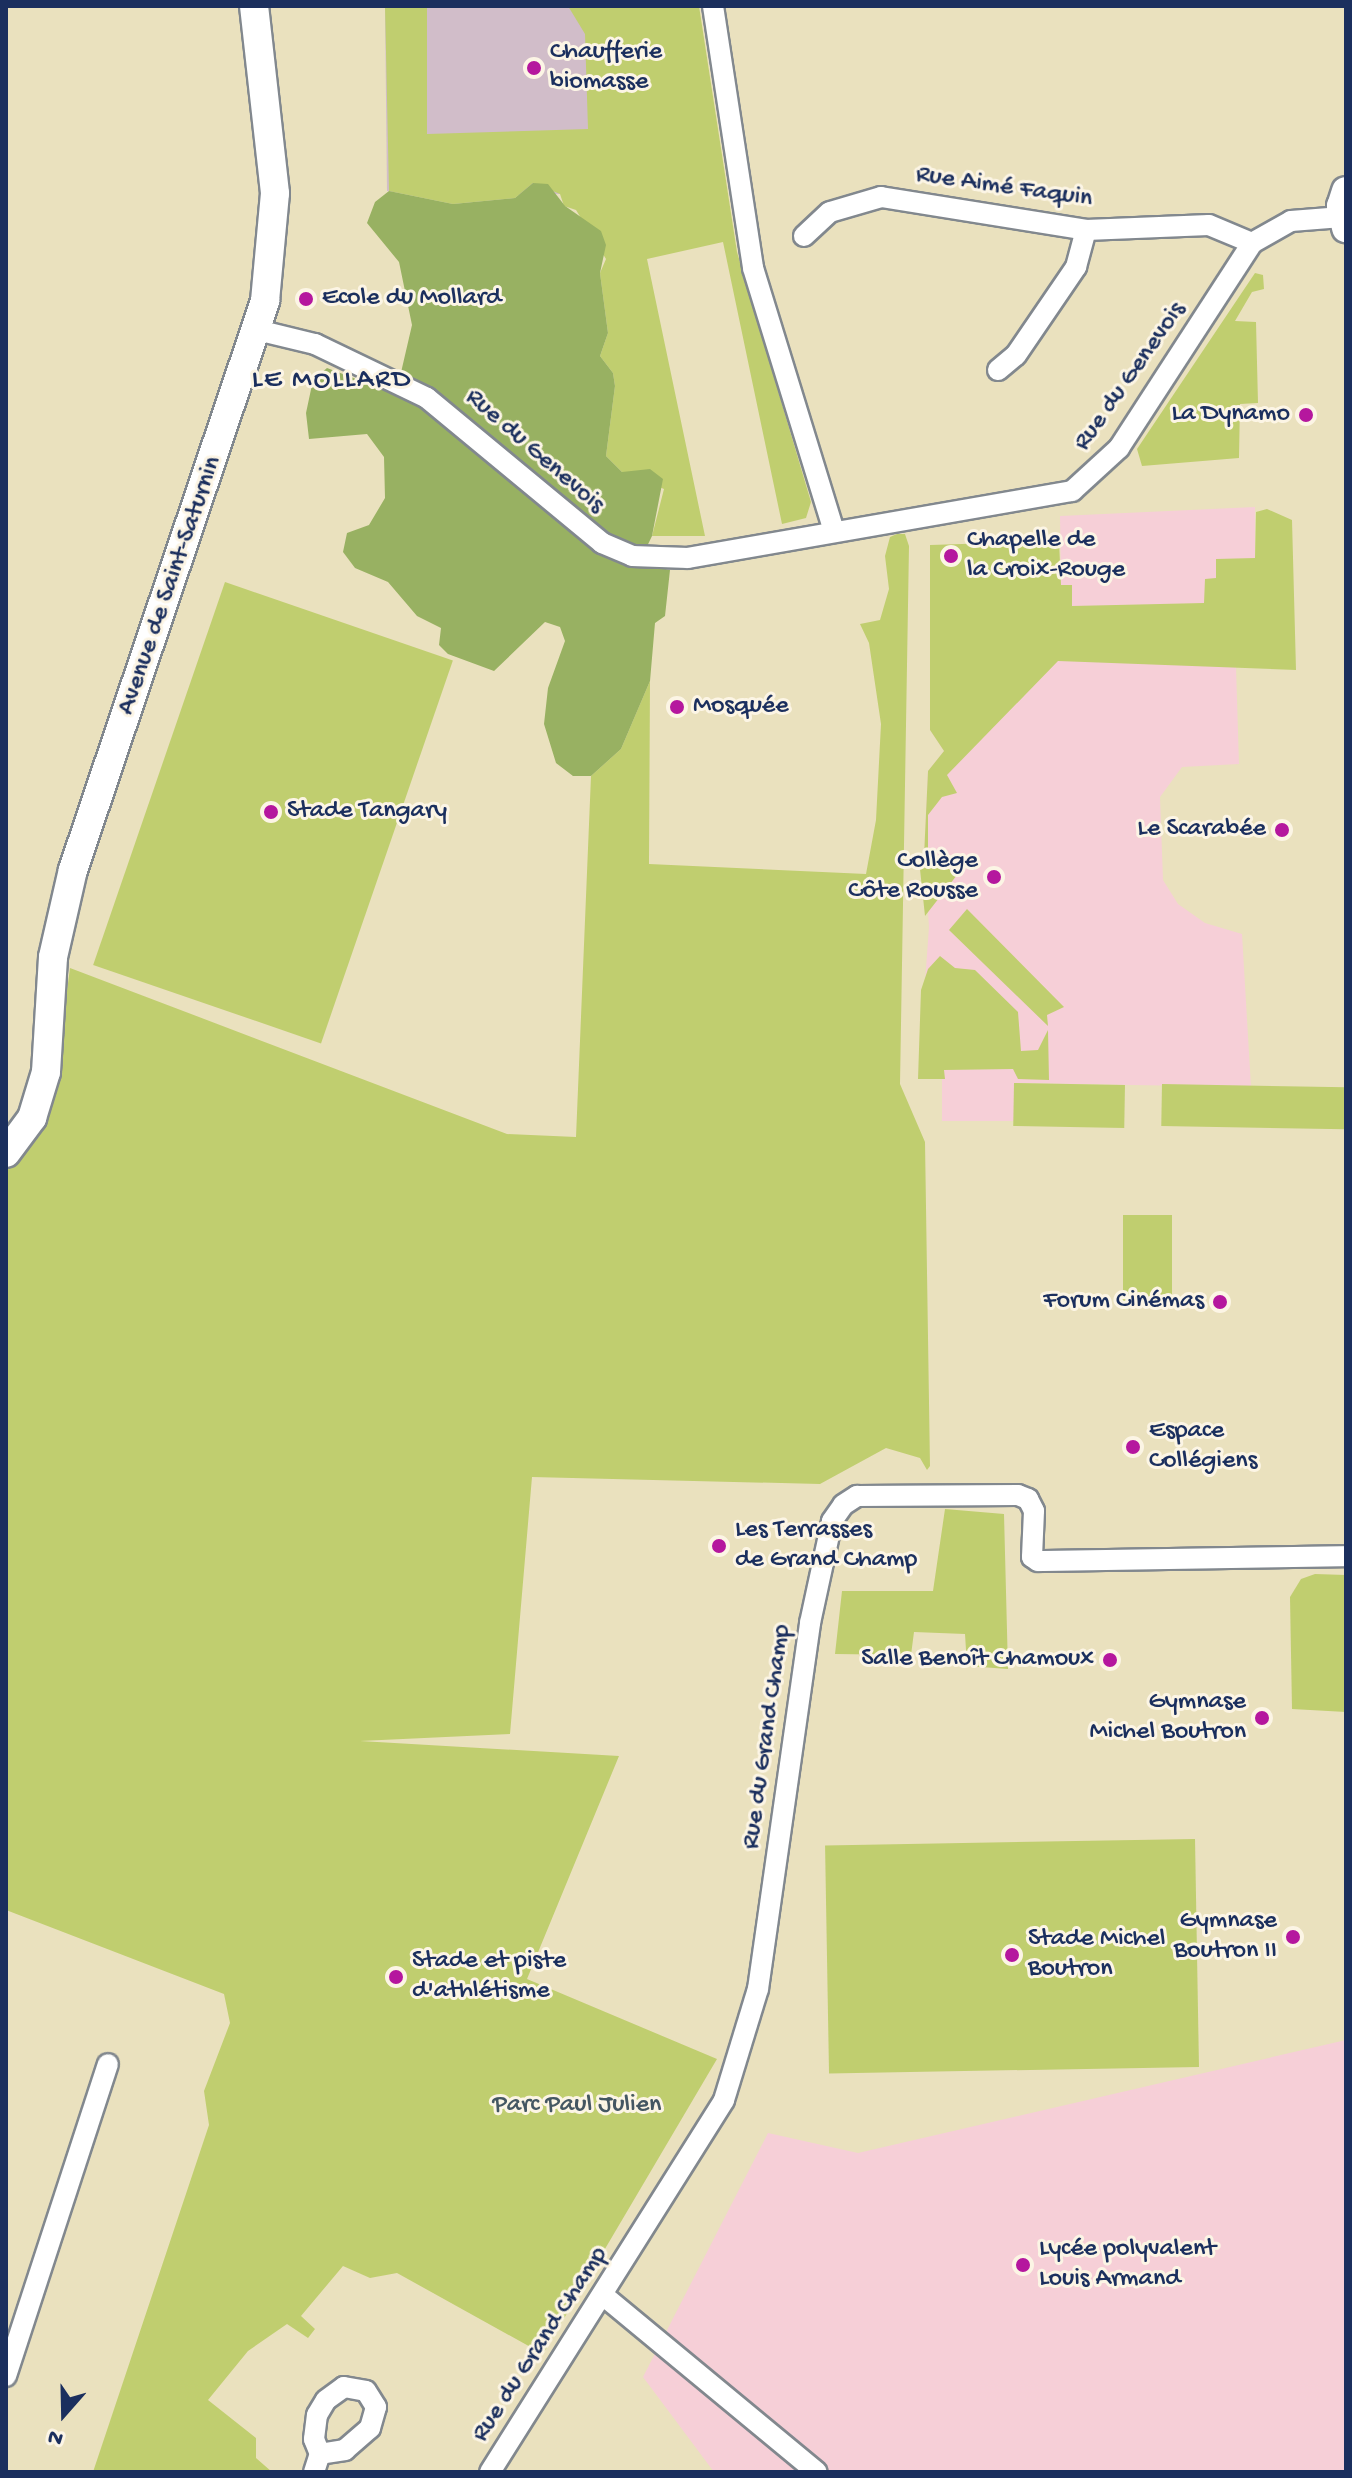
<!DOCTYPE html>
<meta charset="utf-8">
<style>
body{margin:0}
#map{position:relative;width:1352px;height:2478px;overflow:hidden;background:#eae1be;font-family:"Gochi Hand",sans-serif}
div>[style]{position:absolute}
.built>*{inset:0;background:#f6cfd7}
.industrial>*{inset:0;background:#d1bdc9}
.green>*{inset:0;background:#c0ce6f;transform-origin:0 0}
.forest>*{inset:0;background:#98b162}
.roads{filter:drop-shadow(2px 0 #82888e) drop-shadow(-2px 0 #82888e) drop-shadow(0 2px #82888e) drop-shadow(0 -2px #82888e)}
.street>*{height:20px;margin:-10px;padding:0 10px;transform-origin:10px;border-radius:10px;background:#fff}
.secondary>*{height:28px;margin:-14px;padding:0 14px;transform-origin:14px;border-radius:14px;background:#fff}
.dots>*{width:22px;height:22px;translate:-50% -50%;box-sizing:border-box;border:4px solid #fcf5e5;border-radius:50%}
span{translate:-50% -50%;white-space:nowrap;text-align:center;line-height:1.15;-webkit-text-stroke:6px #fcf5e5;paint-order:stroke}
.poi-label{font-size:26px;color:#1b2f5e}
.left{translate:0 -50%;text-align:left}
.right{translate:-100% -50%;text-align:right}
.street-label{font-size:26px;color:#1b2f5e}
.park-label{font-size:26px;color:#445762}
.neighbourhood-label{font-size:28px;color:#1b2f5e;letter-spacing:2px}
.frame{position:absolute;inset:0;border:8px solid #1b2f5e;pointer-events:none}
.north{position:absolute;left:24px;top:2374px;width:80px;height:80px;-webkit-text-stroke:6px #fcf5e5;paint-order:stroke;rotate:200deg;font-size:22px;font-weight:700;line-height:32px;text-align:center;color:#1b2f5e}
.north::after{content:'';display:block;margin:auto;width:28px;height:36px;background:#1b2f5e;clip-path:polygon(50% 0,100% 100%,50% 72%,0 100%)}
</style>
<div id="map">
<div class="built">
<div style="clip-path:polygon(1255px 507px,1255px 559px,1236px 667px,1239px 764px,1182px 767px,1160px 797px,1163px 880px,1178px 904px,1205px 923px,1242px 934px,1251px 1087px,1015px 1083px,1016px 1121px,942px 1121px,942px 1079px,918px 1078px,929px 927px,924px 856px,928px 771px,944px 751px,930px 730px,1061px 586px,1060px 516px)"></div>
<div style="clip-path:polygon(1346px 2040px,1346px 2472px,714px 2472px,643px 2377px,768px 2133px,858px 2153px)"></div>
</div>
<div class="industrial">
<div style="clip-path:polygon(385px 6px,631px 6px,631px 193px,431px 196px,387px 191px)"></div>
</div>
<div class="green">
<div style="clip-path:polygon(385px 6px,427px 6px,427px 134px,588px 129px,585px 34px,568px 6px,699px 6px,737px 252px,811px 502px,806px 518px,782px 524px,723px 242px,647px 259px,705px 536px,652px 536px,664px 489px,622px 472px,606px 456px,615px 386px,613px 373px,600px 356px,608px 333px,600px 273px,606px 259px,576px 210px,564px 206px,560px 194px,533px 183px,515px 198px,453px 204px,389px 191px)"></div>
<div style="clip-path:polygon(1255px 273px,1263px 275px,1264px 289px,1252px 292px,1235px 321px,1256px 322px,1258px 403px,1240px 404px,1239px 458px,1142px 466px,1137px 449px)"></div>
<div style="clip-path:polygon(1267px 509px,1292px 520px,1296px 670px,1058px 661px,947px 775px,957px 793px,942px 797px,928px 815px,928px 854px,957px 875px,925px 916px,919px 860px,924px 856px,928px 771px,944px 751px,930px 730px,930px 545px,1059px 541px,1061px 585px,1072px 585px,1072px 606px,1204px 603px,1205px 579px,1216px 578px,1216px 559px,1255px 558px,1256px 512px)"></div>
<div style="clip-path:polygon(897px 534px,905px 534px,909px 546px,900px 1084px,925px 1142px,930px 1466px,927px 1470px,920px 1458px,886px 1448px,820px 1484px,532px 1477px,510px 1734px,360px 1741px,619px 1756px,527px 1979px,717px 2059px,543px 2354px,397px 2273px,370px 2278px,343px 2266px,301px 2316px,315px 2329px,308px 2338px,287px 2324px,248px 2351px,208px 2400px,256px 2438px,256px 2458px,272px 2472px,93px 2472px,209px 2125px,204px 2091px,230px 2023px,224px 1994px,6px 1910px,6px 1165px,60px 1044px,70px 968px,507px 1134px,576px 1137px,591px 776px,621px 749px,650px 681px,649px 864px,866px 874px,876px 820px,881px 724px,869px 643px,860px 624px,880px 620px,889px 589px,885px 556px,890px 537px)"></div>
<div style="left:225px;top:582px;width:241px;height:405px;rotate:19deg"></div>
<div style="clip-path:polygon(967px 909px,1064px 1007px,1047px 1015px,1048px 1026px,949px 930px)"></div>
<div style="clip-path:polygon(940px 956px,955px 968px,975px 970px,1018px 1012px,1021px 1051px,1038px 1050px,1048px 1030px,1049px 1080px,1018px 1079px,1013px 1069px,944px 1070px,945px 1079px,918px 1079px,921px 990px,928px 969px)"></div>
<div style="left:1014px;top:1083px;width:111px;height:43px;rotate:1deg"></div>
<div style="left:1162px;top:1084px;width:184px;height:42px;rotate:1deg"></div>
<div style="left:1123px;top:1215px;width:49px;height:92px"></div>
<div style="clip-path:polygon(945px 1509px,1004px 1514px,1008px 1669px,967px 1666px,965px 1634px,914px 1632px,911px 1655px,835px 1654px,842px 1591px,933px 1591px)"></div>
<div style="clip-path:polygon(1315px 1574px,1346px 1575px,1346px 1712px,1292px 1709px,1290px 1597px,1301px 1579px)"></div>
<div style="left:1195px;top:1839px;width:228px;height:370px;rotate:89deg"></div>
</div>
<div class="forest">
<div style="clip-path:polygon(533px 183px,548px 184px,565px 206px,601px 231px,606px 245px,600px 273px,608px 333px,600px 356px,613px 373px,615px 386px,606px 456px,622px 472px,650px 469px,663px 479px,652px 536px,639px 563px,670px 570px,665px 616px,655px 623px,650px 681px,621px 749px,591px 776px,573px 776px,556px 763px,544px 724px,548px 688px,565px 641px,560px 627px,545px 622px,494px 671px,448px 654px,439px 645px,441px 628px,417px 616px,388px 582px,355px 568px,343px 552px,347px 533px,369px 525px,385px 498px,384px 457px,367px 434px,309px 439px,306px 413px,313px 380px,327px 368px,396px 394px,412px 325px,399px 262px,367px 223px,375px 202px,389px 191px,453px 204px,515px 198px)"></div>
</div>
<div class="roads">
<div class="street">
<div style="left:713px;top:6px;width:265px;rotate:81.3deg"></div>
<div style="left:753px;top:268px;width:276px;rotate:72.9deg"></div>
<div style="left:804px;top:236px;width:35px;rotate:-43deg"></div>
<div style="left:830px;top:212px;width:53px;rotate:-16.4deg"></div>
<div style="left:881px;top:197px;width:208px;rotate:9.1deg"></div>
<div style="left:1086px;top:230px;width:123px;rotate:-2.3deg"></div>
<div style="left:1209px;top:225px;width:47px;rotate:22.7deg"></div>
<div style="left:257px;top:330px;width:60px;rotate:13.6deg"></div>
<div style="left:315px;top:344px;width:124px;rotate:25.7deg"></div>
<div style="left:427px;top:398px;width:227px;rotate:39.6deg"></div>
<div style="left:602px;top:543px;width:33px;rotate:23deg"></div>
<div style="left:632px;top:556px;width:56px;rotate:2deg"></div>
<div style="left:688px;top:558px;width:390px;rotate:-9.9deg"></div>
<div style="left:1072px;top:491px;width:64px;rotate:-42.5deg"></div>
<div style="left:1119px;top:448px;width:244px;rotate:-57deg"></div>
<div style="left:1252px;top:243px;width:45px;rotate:-29.4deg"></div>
<div style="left:1291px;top:221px;width:51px;rotate:-4.5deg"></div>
<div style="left:998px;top:370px;width:23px;rotate:-40deg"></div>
<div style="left:1016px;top:355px;width:107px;rotate:-55.7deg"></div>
<div style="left:1076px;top:267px;width:38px;rotate:-75deg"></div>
<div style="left:604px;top:2296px;width:276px;rotate:39.6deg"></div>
<div style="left:6px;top:2376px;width:328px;rotate:-71.9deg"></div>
<div style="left:314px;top:2472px;width:19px;rotate:-72deg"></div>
<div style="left:320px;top:2454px;width:16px;rotate:-112deg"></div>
<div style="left:314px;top:2439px;width:24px;rotate:-83deg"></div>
<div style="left:317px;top:2415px;width:17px;rotate:-59deg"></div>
<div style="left:326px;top:2400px;width:22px;rotate:-36deg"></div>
<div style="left:344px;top:2387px;width:22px;rotate:10deg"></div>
<div style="left:366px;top:2391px;width:19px;rotate:58deg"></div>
<div style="left:376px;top:2407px;width:22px;rotate:106deg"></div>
<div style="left:370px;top:2428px;width:33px;rotate:139deg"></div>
<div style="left:345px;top:2450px;width:25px;rotate:171deg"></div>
<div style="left:490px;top:2472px;width:439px;rotate:-57.8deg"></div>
<div style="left:724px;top:2100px;width:116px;rotate:-73deg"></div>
<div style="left:758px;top:1989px;width:370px;rotate:-81.9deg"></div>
<div style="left:810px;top:1623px;width:104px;rotate:-77.8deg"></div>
<div style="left:832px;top:1521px;width:19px;rotate:-55deg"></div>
<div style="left:843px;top:1505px;width:17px;rotate:-33deg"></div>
<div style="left:857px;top:1496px;width:161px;rotate:-0.4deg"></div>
<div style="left:1018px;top:1495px;width:11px;rotate:22deg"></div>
<div style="left:1028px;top:1499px;width:13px;rotate:63deg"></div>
<div style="left:1034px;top:1511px;width:46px;rotate:92.5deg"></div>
<div style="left:1032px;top:1557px;width:7px;rotate:34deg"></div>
<div style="left:1038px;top:1561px;width:308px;rotate:-0.9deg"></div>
</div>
<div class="secondary">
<div style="left:1346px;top:191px;width:16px;rotate:108deg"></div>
<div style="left:1341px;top:206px;width:23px;rotate:77deg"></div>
<div style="left:6px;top:1153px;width:44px;rotate:-53.4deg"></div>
<div style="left:32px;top:1118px;width:48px;rotate:-73.1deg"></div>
<div style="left:46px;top:1072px;width:115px;rotate:-86.5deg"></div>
<div style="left:53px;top:957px;width:89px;rotate:-77.1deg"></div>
<div style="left:73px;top:870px;width:601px;rotate:-71.35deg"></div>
<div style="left:265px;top:301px;width:108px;rotate:-84.7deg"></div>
<div style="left:275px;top:193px;width:188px;rotate:-96.4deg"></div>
</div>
</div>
<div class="dots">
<div style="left:534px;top:68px;background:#b5179e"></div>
<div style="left:306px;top:299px;background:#b5179e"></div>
<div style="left:1306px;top:415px;background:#b5179e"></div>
<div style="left:951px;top:556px;background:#b5179e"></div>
<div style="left:677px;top:707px;background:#b5179e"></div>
<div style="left:271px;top:812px;background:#b5179e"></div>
<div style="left:1282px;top:830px;background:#b5179e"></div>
<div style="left:994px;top:877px;background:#b5179e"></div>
<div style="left:1220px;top:1302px;background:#b5179e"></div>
<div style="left:1133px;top:1447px;background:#b5179e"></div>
<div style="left:719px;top:1546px;background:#b5179e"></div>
<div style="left:1110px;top:1660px;background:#b5179e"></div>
<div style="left:1262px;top:1718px;background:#b5179e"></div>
<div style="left:1293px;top:1937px;background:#b5179e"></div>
<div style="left:1012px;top:1955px;background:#b5179e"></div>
<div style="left:396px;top:1977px;background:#b5179e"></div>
<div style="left:1023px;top:2265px;background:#b5179e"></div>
</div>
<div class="poi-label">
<span class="left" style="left:550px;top:68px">Chaufferie<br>biomasse</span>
<span class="left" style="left:322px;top:299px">Ecole du Mollard</span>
<span class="right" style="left:1290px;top:415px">La Dynamo</span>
<span class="left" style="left:967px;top:556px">Chapelle de<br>la Croix-Rouge</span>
<span class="left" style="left:693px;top:707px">Mosquée</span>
<span class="left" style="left:287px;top:812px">Stade Tangary</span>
<span class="right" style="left:1266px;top:830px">Le Scarabée</span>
<span class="right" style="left:978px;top:877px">Collège<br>Côte Rousse</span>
<span class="right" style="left:1204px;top:1302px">Forum Cinémas</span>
<span class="left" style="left:1149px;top:1447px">Espace<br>Collégiens</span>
<span class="left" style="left:735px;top:1546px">Les Terrasses<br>de Grand Champ</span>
<span class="right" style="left:1094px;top:1660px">Salle Benoît Chamoux</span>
<span class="right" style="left:1246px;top:1718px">Gymnase<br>Michel Boutron</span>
<span class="right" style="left:1277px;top:1937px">Gymnase<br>Boutron II</span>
<span class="left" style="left:1028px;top:1955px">Stade Michel<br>Boutron</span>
<span class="left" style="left:412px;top:1977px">Stade et piste<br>d'athlétisme</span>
<span class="left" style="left:1039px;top:2265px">Lycée polyvalent<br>Louis Armand</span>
</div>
<div class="street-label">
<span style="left:1004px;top:188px;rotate:8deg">Rue Aimé Faquin</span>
<span style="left:1131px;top:377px;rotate:-55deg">Rue du Genevois</span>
<span style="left:534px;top:452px;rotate:41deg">Rue du Genevois</span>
<span style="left:171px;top:586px;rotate:-71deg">Avenue de Saint-Saturnin</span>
<span style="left:768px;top:1737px;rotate:-82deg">Rue du Grand Champ</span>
<span style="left:541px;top:2345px;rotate:-57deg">Rue du Grand Champ</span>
</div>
<div class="park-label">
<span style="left:577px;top:2106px">Parc Paul Julien</span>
</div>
<div class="neighbourhood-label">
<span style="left:332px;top:381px">LE MOLLARD</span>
</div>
<div class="frame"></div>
<div class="north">N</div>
</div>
